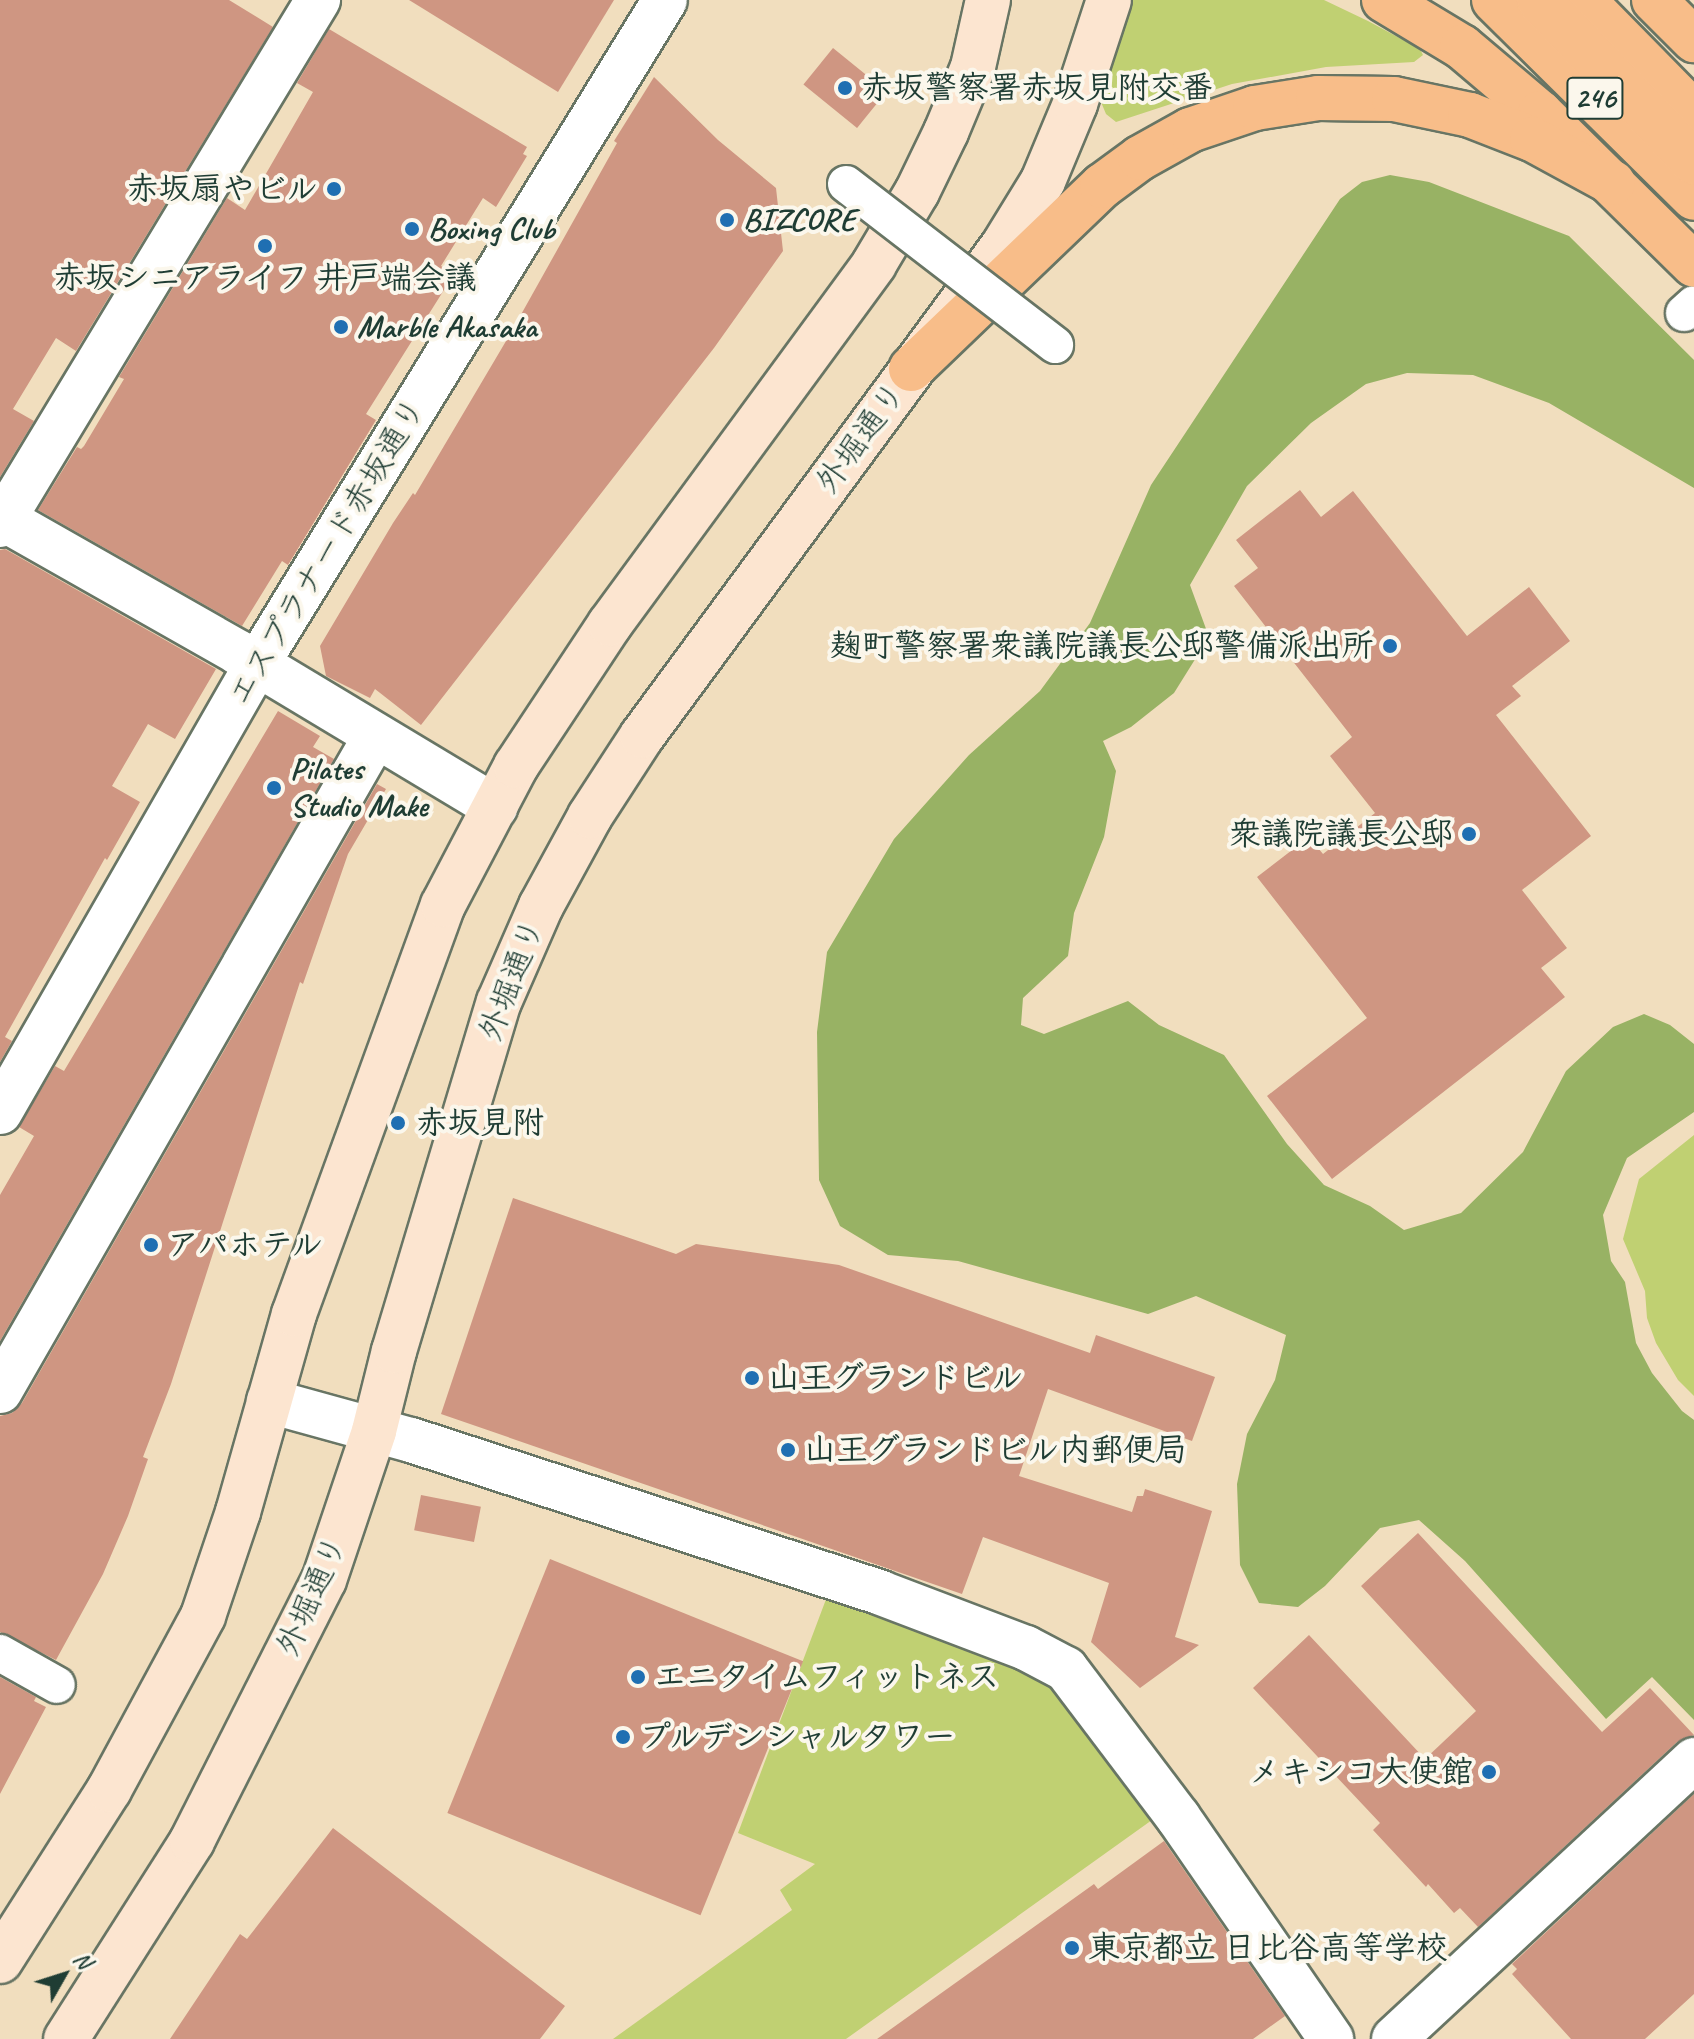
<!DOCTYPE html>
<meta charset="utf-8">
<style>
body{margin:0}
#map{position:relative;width:1694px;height:2039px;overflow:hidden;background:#f1debe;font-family:Caveat,"Klee One",sans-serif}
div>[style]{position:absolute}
.green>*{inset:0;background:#c0d072}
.forest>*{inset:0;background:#98b264}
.building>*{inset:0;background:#cf9682;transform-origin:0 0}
.roads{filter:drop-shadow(2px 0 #687564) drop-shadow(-2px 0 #687564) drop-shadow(0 2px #687564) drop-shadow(0 -2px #687564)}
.pedestrian>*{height:36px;margin:-18px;padding:0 18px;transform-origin:18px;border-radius:18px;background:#fff}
.minor>*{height:44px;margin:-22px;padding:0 22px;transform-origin:22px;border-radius:22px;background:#fff}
.secondary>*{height:44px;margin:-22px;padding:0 22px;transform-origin:22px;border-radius:22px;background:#fce5d0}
.trunk>*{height:44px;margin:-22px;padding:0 22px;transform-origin:22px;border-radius:22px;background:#f8bd89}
.motorway>*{height:44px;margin:-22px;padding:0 22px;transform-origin:22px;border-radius:22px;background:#f8bd89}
.bridges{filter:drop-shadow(2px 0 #687564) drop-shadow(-2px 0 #687564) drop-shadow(0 2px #687564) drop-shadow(0 -2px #687564)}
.pedestrian-bridge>*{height:36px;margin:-18px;padding:0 18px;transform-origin:18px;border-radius:18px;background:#fff}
.dots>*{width:22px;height:22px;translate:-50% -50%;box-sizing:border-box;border:4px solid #fbf7ec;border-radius:50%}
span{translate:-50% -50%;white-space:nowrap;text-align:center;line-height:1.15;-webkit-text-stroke:8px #fbf7ec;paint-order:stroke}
.shield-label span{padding:2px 6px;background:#fbf7ec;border:2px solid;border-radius:6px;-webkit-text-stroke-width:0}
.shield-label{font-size:30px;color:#1f3d34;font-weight:700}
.poi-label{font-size:32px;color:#1f3d34;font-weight:700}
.left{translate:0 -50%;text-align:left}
.right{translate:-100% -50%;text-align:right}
.street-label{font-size:32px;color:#1f3d34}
.north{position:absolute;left:24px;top:1935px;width:80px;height:80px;-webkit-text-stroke:6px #fbf7ec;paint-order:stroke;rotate:51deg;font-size:22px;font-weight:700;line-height:32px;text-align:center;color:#1f3d34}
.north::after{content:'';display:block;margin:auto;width:28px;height:36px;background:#1f3d34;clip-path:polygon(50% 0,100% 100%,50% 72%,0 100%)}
</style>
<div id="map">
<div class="green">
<div style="clip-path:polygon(1131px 0,1324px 0,1368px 21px,1420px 49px,1423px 55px,1414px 62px,1326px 67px,1232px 84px,1116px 122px,1106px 114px,1101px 102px)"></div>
<div style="clip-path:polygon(1694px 1135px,1694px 1396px,1678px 1380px,1656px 1343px,1647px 1318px,1645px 1291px,1623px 1239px,1639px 1179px)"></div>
<div style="clip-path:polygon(828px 1594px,1049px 1682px,1152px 1820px,846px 2039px,613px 2039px,792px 1910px,780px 1890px,815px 1864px,738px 1833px)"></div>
</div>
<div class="forest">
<div style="clip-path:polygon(1390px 175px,1429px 182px,1569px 236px,1694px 360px,1694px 488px,1549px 403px,1473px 375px,1407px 373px,1366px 384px,1311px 423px,1247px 486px,1190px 585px,1209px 637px,1174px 693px,1131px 727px,1103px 741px,1116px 771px,1104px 837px,1074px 913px,1068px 956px,1023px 998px,1021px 1025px,1044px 1034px,1128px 1001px,1159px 1025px,1224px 1055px,1287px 1144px,1324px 1185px,1370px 1206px,1404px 1230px,1461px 1213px,1523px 1152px,1566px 1071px,1613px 1027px,1644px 1014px,1670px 1025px,1694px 1044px,1694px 1112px,1627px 1158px,1603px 1215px,1611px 1261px,1625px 1282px,1636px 1343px,1652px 1373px,1682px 1411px,1694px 1420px,1694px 1720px,1652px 1677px,1606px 1719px,1465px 1561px,1419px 1520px,1380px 1528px,1325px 1586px,1298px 1607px,1259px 1603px,1240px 1565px,1237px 1484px,1247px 1434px,1275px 1380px,1286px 1335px,1196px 1296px,1148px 1314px,958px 1261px,888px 1255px,840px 1226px,819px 1180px,817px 1032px,827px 952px,894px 839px,969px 755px,1040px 691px,1090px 623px,1151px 485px,1340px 199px,1362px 182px)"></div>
</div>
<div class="building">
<div style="clip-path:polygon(0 0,229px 0,273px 27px,76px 351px,56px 338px,13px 409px,34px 421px,0 477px)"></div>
<div style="clip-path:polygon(409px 0,614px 0,558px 92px)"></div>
<div style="clip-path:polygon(329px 29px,527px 147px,523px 154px,527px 156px,496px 207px,483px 198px,441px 266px,454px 274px,366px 414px,376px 420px,288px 565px,282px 561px,242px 626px,38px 510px,77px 447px,81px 449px,84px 446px,124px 379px,119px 377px,227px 198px,245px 210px,313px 92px,297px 83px)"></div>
<div style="left:833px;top:48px;width:69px;height:47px;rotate:39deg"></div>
<div style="clip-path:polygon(654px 77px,718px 140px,776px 188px,783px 251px,714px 348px,421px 725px,375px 689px,370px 698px,326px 676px,320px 646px,393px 523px,413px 493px,415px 495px,509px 336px,617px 143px,614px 141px)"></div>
<div style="clip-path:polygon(1300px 490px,1321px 517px,1353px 491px,1467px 636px,1529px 587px,1570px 641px,1512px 686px,1521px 696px,1496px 715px,1591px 836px,1522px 890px,1567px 948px,1541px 968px,1565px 997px,1332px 1179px,1267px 1096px,1367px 1018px,1257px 877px,1309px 837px,1323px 854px,1375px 813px,1330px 756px,1352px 737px,1234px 586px,1258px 568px,1236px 540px)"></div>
<div style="clip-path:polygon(5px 549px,216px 669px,175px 739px,148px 724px,112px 786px,140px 802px,107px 860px,105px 858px,5px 1037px,12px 1041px,0 1062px,0 550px)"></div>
<div style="clip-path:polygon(278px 711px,320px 736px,313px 747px,334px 759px,0 1341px,0 1195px,34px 1136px,19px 1127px,55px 1066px,64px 1071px)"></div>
<div style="clip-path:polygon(377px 784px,386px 789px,348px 854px,303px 984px,300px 982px,171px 1384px,143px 1457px,148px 1459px,128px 1516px,103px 1574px,56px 1660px,0 1632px,0 1416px,12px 1413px,22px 1403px)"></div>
<div style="clip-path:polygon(513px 1198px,676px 1254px,696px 1244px,839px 1265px,1090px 1353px,1096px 1335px,1215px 1377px,1192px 1441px,1048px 1389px,1019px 1476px,1132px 1512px,1137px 1496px,1143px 1496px,1145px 1489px,1212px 1511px,1175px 1637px,1199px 1645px,1140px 1688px,1091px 1642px,1109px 1583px,983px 1537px,962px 1594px,441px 1414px)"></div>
<div style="left:421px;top:1495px;width:61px;height:36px;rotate:11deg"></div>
<div style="clip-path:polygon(1418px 1533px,1602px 1732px,1650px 1688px,1694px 1735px,1677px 1742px,1478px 1927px,1460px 1908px,1454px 1913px,1428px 1884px,1426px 1887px,1373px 1830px,1380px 1823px,1253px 1688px,1309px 1635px,1425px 1759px,1476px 1711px,1361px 1586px)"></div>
<div style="left:550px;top:1559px;width:273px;height:274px;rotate:22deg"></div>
<div style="clip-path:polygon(0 1677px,36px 1697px,34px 1701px,46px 1707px,0 1794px)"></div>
<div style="clip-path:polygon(1694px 1794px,1694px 1994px,1645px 2039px,1571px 2039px,1512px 1974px,1517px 1969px,1512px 1964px)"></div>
<div style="clip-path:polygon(333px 1828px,565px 2006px,540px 2039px,170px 2039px,240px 1934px,247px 1939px)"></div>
<div style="clip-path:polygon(1164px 1841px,1285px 2016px,1253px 2039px,877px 2039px,1094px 1884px,1098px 1889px)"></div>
</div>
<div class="roads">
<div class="pedestrian">
<div style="left:1684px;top:313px;width:13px;rotate:-42deg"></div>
<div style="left:0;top:1653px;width:65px;rotate:29.3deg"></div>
</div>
<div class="minor">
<div style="left:0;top:517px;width:275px;rotate:29.6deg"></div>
<div style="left:239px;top:653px;width:299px;rotate:31deg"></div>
<div style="left:0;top:525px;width:614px;rotate:-58.8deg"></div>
<div style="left:0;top:1112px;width:516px;rotate:-60.16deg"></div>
<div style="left:257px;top:664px;width:779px;rotate:-58.43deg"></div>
<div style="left:0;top:1391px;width:754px;rotate:-60.17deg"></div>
<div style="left:269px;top:1401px;width:147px;rotate:15.4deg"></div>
<div style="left:411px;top:1440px;width:494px;rotate:18deg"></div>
<div style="left:881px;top:1593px;width:155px;rotate:20.8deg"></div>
<div style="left:1026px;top:1648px;width:45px;rotate:27.7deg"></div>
<div style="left:1066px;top:1669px;width:186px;rotate:52.9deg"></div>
<div style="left:1178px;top:1817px;width:270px;rotate:55.4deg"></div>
<div style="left:1394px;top:2039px;width:410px;rotate:-42.9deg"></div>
</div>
<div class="secondary">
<div style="left:0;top:1961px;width:203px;rotate:-57.5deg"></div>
<div style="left:109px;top:1790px;width:198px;rotate:-61.6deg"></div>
<div style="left:203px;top:1616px;width:110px;rotate:-71.4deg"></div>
<div style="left:238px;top:1512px;width:206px;rotate:-74.2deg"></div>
<div style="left:294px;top:1314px;width:435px;rotate:-70deg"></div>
<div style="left:443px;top:905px;width:157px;rotate:-62.3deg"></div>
<div style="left:516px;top:766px;width:170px;rotate:-56.5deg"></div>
<div style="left:610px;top:624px;width:446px;rotate:-53.7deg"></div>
<div style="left:874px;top:264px;width:84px;rotate:-59.2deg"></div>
<div style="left:917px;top:192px;width:67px;rotate:-64.2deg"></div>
<div style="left:946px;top:132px;width:70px;rotate:-67.4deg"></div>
<div style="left:973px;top:67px;width:69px;rotate:-77.4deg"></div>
<div style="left:66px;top:2039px;width:235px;rotate:-57.5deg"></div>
<div style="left:192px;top:1841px;width:292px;rotate:-63.2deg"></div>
<div style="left:324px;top:1580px;width:157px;rotate:-71.4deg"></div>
<div style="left:374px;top:1431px;width:82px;rotate:-76deg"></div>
<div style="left:394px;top:1351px;width:364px;rotate:-73.3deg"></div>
<div style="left:499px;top:1002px;width:105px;rotate:-66.4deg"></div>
<div style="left:541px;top:906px;width:102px;rotate:-61.4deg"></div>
<div style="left:590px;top:816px;width:95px;rotate:-57deg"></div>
<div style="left:642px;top:736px;width:609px;rotate:-53.62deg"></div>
<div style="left:1003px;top:246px;width:76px;rotate:-58.4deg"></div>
<div style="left:1043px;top:181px;width:83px;rotate:-67.4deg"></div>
<div style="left:1075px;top:104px;width:109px;rotate:-71.9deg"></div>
</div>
<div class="trunk">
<div style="left:1384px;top:0;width:91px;rotate:31.1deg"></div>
<div style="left:1462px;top:47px;width:102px;rotate:40.2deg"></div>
<div style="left:1540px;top:113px;width:216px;rotate:44.6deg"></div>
<div style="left:1494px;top:0;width:281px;rotate:44.7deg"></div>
<div style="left:1583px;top:0;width:158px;rotate:45.5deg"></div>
<div style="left:1654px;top:0;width:57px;rotate:45deg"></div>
<div style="left:911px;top:369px;width:265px;rotate:-43.8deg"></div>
<div style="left:1102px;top:186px;width:47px;rotate:-36.4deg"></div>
<div style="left:1140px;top:158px;width:57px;rotate:-29.2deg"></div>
<div style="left:1190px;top:130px;width:69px;rotate:-18.7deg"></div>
<div style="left:1255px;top:108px;width:64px;rotate:-9deg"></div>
<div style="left:1318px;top:98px;width:76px;rotate:0.8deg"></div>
<div style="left:1394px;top:99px;width:78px;rotate:11.9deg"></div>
<div style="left:1470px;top:115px;width:66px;rotate:21.2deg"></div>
<div style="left:1532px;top:139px;width:92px;rotate:28.5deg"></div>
</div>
<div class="motorway">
<div style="left:1539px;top:0;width:224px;rotate:46.3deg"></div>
</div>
</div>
<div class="bridges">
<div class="pedestrian-bridge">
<div style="left:846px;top:184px;width:264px;rotate:37.6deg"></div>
</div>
</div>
<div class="dots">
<div style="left:845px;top:88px;background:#1f6fb2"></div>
<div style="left:334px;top:189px;background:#1f6fb2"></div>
<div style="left:727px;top:220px;background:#1f6fb2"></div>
<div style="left:412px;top:229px;background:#1f6fb2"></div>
<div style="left:265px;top:246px;background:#1f6fb2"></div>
<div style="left:341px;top:327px;background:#1f6fb2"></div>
<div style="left:1390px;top:646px;background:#1f6fb2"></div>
<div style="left:274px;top:788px;background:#1f6fb2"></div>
<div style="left:1469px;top:834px;background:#1f6fb2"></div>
<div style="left:398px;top:1123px;background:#1f6fb2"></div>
<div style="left:151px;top:1245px;background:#1f6fb2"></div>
<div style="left:752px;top:1378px;background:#1f6fb2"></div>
<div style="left:788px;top:1450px;background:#1f6fb2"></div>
<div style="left:638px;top:1677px;background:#1f6fb2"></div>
<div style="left:623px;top:1737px;background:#1f6fb2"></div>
<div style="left:1489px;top:1772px;background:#1f6fb2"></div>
<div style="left:1072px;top:1948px;background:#1f6fb2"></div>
</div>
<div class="shield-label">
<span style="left:1595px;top:98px">246</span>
</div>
<div class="poi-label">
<span class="left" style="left:861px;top:88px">赤坂警察署赤坂見附交番</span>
<span class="right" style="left:318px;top:189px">赤坂扇やビル</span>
<span class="left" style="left:743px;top:220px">BIZCORE</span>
<span class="left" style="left:428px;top:229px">Boxing Club</span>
<span style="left:265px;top:278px">赤坂シニアライフ 井戸端会議</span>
<span class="left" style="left:357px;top:327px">Marble Akasaka</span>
<span class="right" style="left:1374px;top:646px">麹町警察署衆議院議長公邸警備派出所</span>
<span class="left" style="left:290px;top:788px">Pilates<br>Studio Make</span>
<span class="right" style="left:1453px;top:834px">衆議院議長公邸</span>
<span class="left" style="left:416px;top:1123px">赤坂見附</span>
<span class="left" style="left:167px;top:1245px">アパホテル</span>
<span class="left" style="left:768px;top:1378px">山王グランドビル</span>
<span class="left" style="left:804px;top:1450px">山王グランドビル内郵便局</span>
<span class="left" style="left:654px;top:1677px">エニタイムフィットネス</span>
<span class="left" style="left:639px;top:1737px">プルデンシャルタワー</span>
<span class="right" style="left:1473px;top:1772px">メキシコ大使館</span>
<span class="left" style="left:1088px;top:1948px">東京都立 日比谷高等学校</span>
</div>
<div class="street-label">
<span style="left:861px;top:438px;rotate:-54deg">外堀通り</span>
<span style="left:327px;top:552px;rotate:-59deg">エスプラナード赤坂通り</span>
<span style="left:512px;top:980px;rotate:-69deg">外堀通り</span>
<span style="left:312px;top:1596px;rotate:-66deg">外堀通り</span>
</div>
<div class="north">N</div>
</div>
